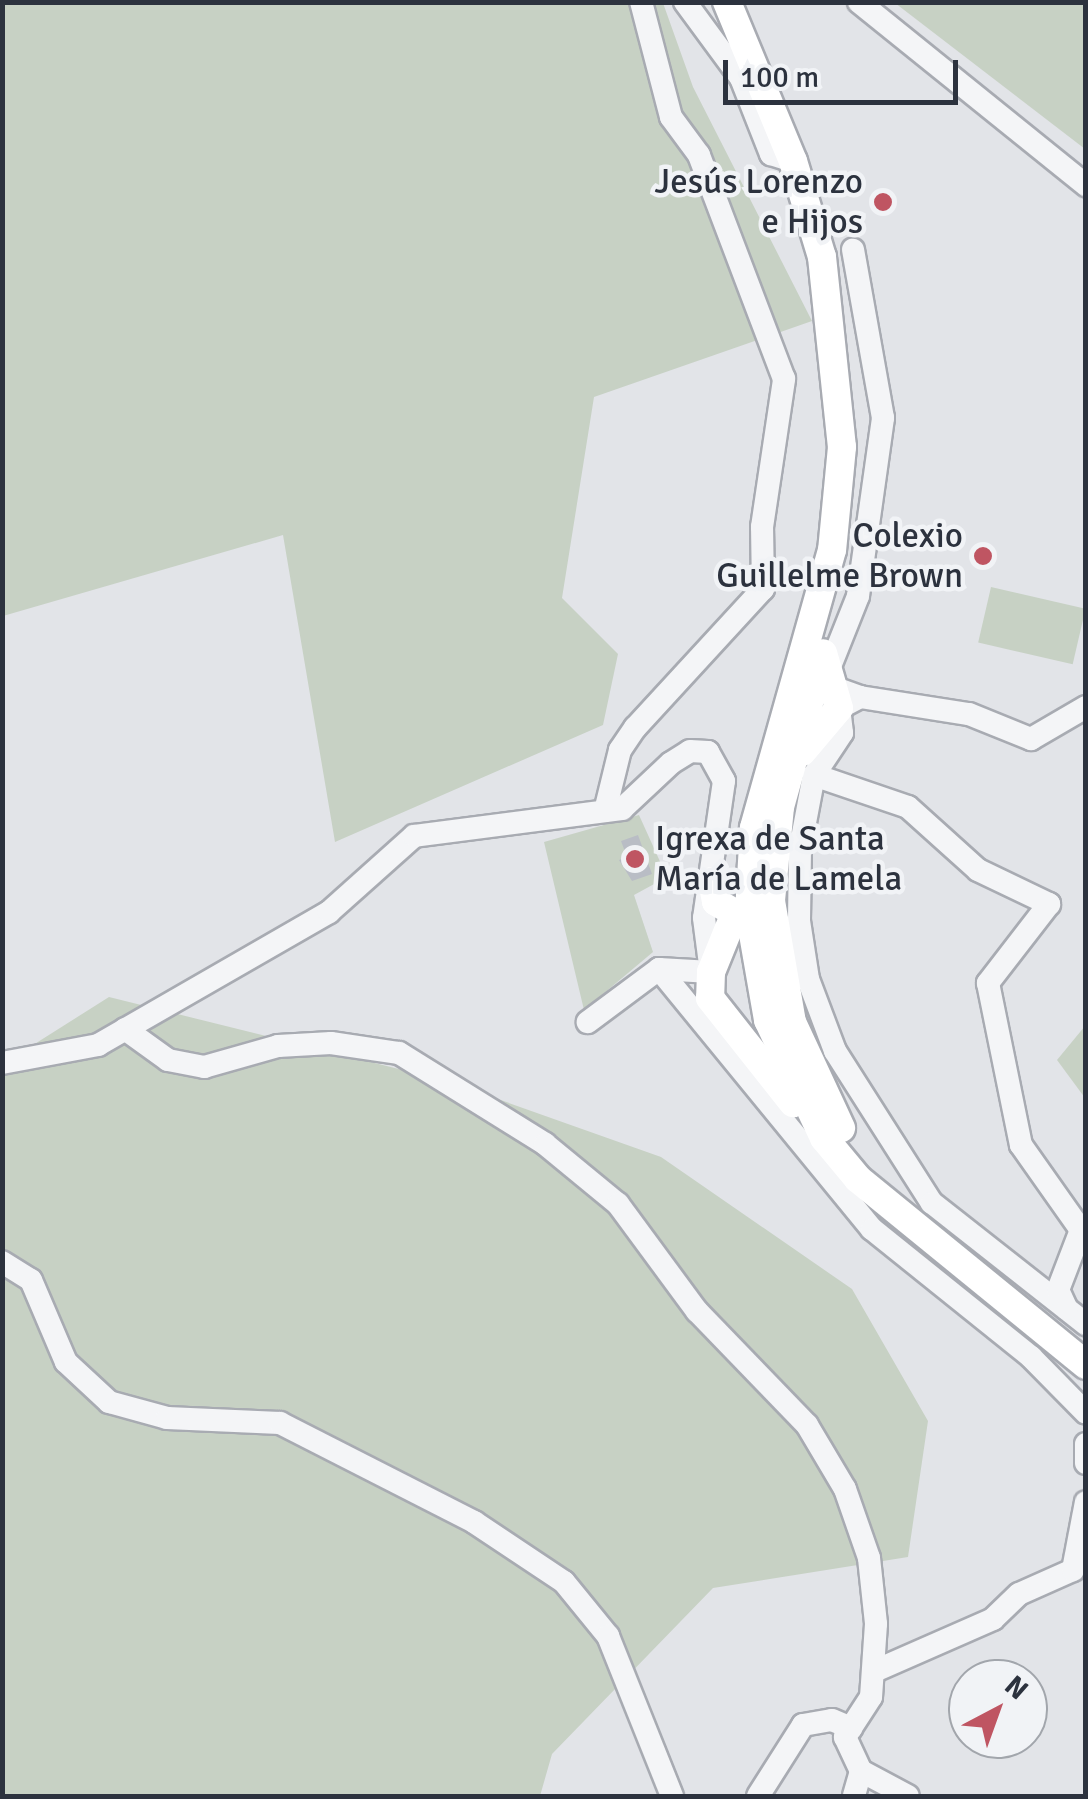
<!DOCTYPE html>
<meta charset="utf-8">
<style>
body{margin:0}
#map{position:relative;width:1088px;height:1799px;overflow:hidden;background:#e2e4e8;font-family:Signika,sans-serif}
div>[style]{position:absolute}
.green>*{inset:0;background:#c7d1c4;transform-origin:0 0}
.building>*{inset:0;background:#b9bdc5}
.roads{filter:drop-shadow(2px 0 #a8abb2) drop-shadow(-2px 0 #a8abb2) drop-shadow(0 2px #a8abb2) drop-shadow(0 -2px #a8abb2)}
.minor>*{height:22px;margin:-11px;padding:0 11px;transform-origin:11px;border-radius:11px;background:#f4f5f7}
.major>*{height:28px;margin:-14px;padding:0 14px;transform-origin:14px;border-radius:14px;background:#fff}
.dots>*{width:28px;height:28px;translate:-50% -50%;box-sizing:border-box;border:5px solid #f1f3f6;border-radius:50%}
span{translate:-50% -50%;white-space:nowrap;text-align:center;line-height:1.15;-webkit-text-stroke:9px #f1f3f6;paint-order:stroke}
.poi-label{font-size:35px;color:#2c323e}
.right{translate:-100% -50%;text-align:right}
.left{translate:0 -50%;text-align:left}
.frame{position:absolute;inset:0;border:5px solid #2c323e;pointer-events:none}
.north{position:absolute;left:948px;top:1659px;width:100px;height:100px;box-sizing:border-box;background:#f1f3f6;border:2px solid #a2a6ac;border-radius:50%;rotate:41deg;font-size:28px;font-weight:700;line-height:40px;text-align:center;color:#2c323e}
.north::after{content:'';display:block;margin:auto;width:35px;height:45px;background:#bf5562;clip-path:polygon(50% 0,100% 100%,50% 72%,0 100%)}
.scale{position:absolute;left:723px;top:60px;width:235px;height:45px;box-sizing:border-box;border:5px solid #2c323e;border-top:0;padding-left:12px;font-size:30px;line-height:35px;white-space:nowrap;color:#2c323e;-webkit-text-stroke:8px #f1f3f6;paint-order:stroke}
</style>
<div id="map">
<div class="green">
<div style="clip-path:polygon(3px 3px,663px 3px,693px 87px,812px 321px,594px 397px,562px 598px,618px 654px,603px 725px,335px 842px,283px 535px,3px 616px)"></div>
<div style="clip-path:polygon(895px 3px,1085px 3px,1085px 149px)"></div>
<div style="left:991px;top:587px;width:97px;height:57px;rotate:13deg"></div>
<div style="clip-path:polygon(639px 815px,667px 877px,634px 895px,653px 952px,584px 1010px,544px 842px)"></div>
<div style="clip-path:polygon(109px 997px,447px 1081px,661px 1157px,852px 1289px,928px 1421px,908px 1557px,713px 1588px,552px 1754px,540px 1796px,3px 1796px,3px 1064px)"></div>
<div style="clip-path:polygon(1085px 1026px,1085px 1098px,1057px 1060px)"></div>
</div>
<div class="building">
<div style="clip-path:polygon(638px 835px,652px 874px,632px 881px,619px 860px,627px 857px,621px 841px)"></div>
</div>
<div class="roads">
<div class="minor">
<div style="left:685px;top:2px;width:94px;rotate:53.6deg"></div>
<div style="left:741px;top:78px;width:82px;rotate:68.5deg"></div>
<div style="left:771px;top:154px;width:23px;rotate:18deg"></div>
<div style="left:859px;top:2px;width:292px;rotate:38.9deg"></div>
<div style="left:827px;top:674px;width:84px;rotate:-68.3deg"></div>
<div style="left:858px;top:596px;width:180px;rotate:-82deg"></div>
<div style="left:883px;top:418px;width:171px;rotate:-100.1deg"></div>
<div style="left:838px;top:689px;width:23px;rotate:20deg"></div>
<div style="left:860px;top:697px;width:24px;rotate:152deg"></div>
<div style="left:839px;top:708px;width:25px;rotate:83deg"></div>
<div style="left:842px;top:733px;width:50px;rotate:123.7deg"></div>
<div style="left:814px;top:775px;width:75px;rotate:100.7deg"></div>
<div style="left:800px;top:849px;width:72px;rotate:90.8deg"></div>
<div style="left:799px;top:921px;width:59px;rotate:81.2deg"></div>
<div style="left:808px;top:979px;width:77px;rotate:69.4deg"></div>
<div style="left:835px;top:1051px;width:180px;rotate:57.5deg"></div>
<div style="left:932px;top:1203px;width:196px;rotate:38.2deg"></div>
<div style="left:860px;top:697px;width:110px;rotate:8.9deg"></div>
<div style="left:969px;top:714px;width:67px;rotate:22deg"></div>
<div style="left:1031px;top:739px;width:64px;rotate:-30.2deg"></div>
<div style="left:814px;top:775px;width:99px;rotate:18.8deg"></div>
<div style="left:908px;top:807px;width:94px;rotate:42deg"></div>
<div style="left:978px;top:870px;width:79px;rotate:25.6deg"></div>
<div style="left:1049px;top:904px;width:100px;rotate:127.7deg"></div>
<div style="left:988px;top:983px;width:165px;rotate:78.5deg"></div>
<div style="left:1021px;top:1145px;width:104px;rotate:54.8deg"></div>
<div style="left:1081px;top:1230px;width:64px;rotate:111deg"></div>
<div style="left:1058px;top:1290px;width:21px;rotate:65deg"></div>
<div style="left:605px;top:811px;width:63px;rotate:-76.2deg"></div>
<div style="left:620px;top:750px;width:27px;rotate:-56deg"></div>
<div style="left:635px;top:728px;width:189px;rotate:-47.4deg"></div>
<div style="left:763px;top:589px;width:62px;rotate:-90.9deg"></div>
<div style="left:762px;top:527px;width:150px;rotate:-81.5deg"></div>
<div style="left:784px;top:379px;width:240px;rotate:-110.8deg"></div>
<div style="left:699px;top:155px;width:47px;rotate:-126.4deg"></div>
<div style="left:671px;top:117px;width:119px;rotate:-104.6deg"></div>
<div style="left:659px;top:969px;width:336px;rotate:50.7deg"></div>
<div style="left:872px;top:1229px;width:204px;rotate:38.8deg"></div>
<div style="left:1031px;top:1357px;width:78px;rotate:45.5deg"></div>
<div style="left:125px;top:1029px;width:53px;rotate:35.8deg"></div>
<div style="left:168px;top:1060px;width:37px;rotate:11deg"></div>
<div style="left:204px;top:1067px;width:77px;rotate:-15.8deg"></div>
<div style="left:278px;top:1046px;width:53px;rotate:-3.2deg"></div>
<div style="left:331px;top:1043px;width:69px;rotate:8.4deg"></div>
<div style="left:399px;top:1053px;width:172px;rotate:31.9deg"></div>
<div style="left:545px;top:1144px;width:94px;rotate:39.4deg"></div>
<div style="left:618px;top:1204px;width:133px;rotate:53.6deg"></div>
<div style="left:697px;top:1311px;width:158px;rotate:46deg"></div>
<div style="left:807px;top:1425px;width:74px;rotate:59.3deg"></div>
<div style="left:845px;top:1489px;width:73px;rotate:70.8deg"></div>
<div style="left:869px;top:1558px;width:66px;rotate:83.9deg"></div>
<div style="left:876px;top:1624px;width:73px;rotate:93.9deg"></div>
<div style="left:871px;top:1697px;width:48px;rotate:123deg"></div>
<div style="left:845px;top:1737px;width:38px;rotate:65deg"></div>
<div style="left:861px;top:1771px;width:26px;rotate:106deg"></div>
<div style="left:2px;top:1063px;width:98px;rotate:-10.6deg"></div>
<div style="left:98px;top:1045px;width:267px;rotate:-29.9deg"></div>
<div style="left:329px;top:912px;width:114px;rotate:-41.8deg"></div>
<div style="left:414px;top:836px;width:210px;rotate:-7.4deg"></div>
<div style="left:622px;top:809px;width:67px;rotate:-43.2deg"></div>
<div style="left:671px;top:763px;width:22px;rotate:-32deg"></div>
<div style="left:690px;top:751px;width:18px;rotate:3deg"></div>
<div style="left:708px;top:752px;width:33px;rotate:61deg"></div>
<div style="left:724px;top:781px;width:138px;rotate:98.3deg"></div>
<div style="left:704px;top:918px;width:54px;rotate:82.6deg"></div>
<div style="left:711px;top:972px;width:52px;rotate:-176.7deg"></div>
<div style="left:659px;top:969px;width:89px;rotate:143.3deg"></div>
<div style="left:2px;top:1262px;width:34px;rotate:32deg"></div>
<div style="left:31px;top:1280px;width:89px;rotate:66.9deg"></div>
<div style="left:66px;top:1362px;width:59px;rotate:42.9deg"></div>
<div style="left:109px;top:1402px;width:60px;rotate:15.4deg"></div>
<div style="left:167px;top:1418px;width:113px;rotate:2.5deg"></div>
<div style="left:280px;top:1423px;width:218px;rotate:27deg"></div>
<div style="left:474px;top:1522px;width:108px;rotate:33.7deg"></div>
<div style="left:564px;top:1582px;width:70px;rotate:50.8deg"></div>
<div style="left:608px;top:1636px;width:172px;rotate:68.2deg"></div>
<div style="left:1086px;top:1444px;width:19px;rotate:90deg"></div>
<div style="left:877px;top:1670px;width:127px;rotate:-23.7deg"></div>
<div style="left:993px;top:1619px;width:36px;rotate:-44deg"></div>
<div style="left:1019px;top:1594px;width:59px;rotate:-24deg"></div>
<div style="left:1073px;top:1570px;width:69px;rotate:-79.2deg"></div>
<div style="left:861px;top:1771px;width:53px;rotate:28deg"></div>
<div style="left:758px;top:1796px;width:84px;rotate:-57.6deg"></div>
<div style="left:803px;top:1725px;width:29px;rotate:-10deg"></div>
<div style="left:832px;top:1720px;width:21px;rotate:23deg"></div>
</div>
<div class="major">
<div style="left:727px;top:2px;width:172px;rotate:67.5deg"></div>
<div style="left:793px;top:161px;width:100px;rotate:73.2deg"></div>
<div style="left:822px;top:257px;width:191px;rotate:84deg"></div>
<div style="left:842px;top:447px;width:103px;rotate:95.5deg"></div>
<div style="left:832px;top:550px;width:289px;rotate:105.7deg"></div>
<div style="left:754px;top:828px;width:83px;rotate:93.4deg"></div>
<div style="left:749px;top:911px;width:111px;rotate:80.1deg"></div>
<div style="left:768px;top:1020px;width:131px;rotate:64.6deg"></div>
<div style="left:824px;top:1138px;width:53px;rotate:50.3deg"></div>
<div style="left:858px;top:1179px;width:294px;rotate:39.2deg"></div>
<div style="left:821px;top:660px;width:153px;rotate:105.6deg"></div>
<div style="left:780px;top:807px;width:94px;rotate:95.5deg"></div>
<div style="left:771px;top:901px;width:123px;rotate:80.2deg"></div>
<div style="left:792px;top:1022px;width:117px;rotate:65.2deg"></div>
<div style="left:802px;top:752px;width:57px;rotate:-49.9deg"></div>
<div style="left:839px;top:708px;width:57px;rotate:-106.2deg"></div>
<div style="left:712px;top:881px;width:21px;rotate:79deg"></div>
<div style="left:716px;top:902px;width:22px;rotate:30deg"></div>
<div style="left:735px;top:913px;width:16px;rotate:-11deg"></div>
<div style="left:735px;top:913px;width:64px;rotate:112.1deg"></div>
<div style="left:711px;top:972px;width:26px;rotate:92deg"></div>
<div style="left:710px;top:998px;width:134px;rotate:51.7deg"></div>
</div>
</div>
<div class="dots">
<div style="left:883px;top:202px;background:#bf5562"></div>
<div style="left:983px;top:556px;background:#bf5562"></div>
<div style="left:635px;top:859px;background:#bf5562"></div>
</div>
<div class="poi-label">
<span class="right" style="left:863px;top:202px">Jesús Lorenzo<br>e Hijos</span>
<span class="right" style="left:963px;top:556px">Colexio<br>Guillelme Brown</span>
<span class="left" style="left:655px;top:859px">Igrexa de Santa<br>María de Lamela</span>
</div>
<div class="frame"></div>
<div class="north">N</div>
<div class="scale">100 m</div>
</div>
